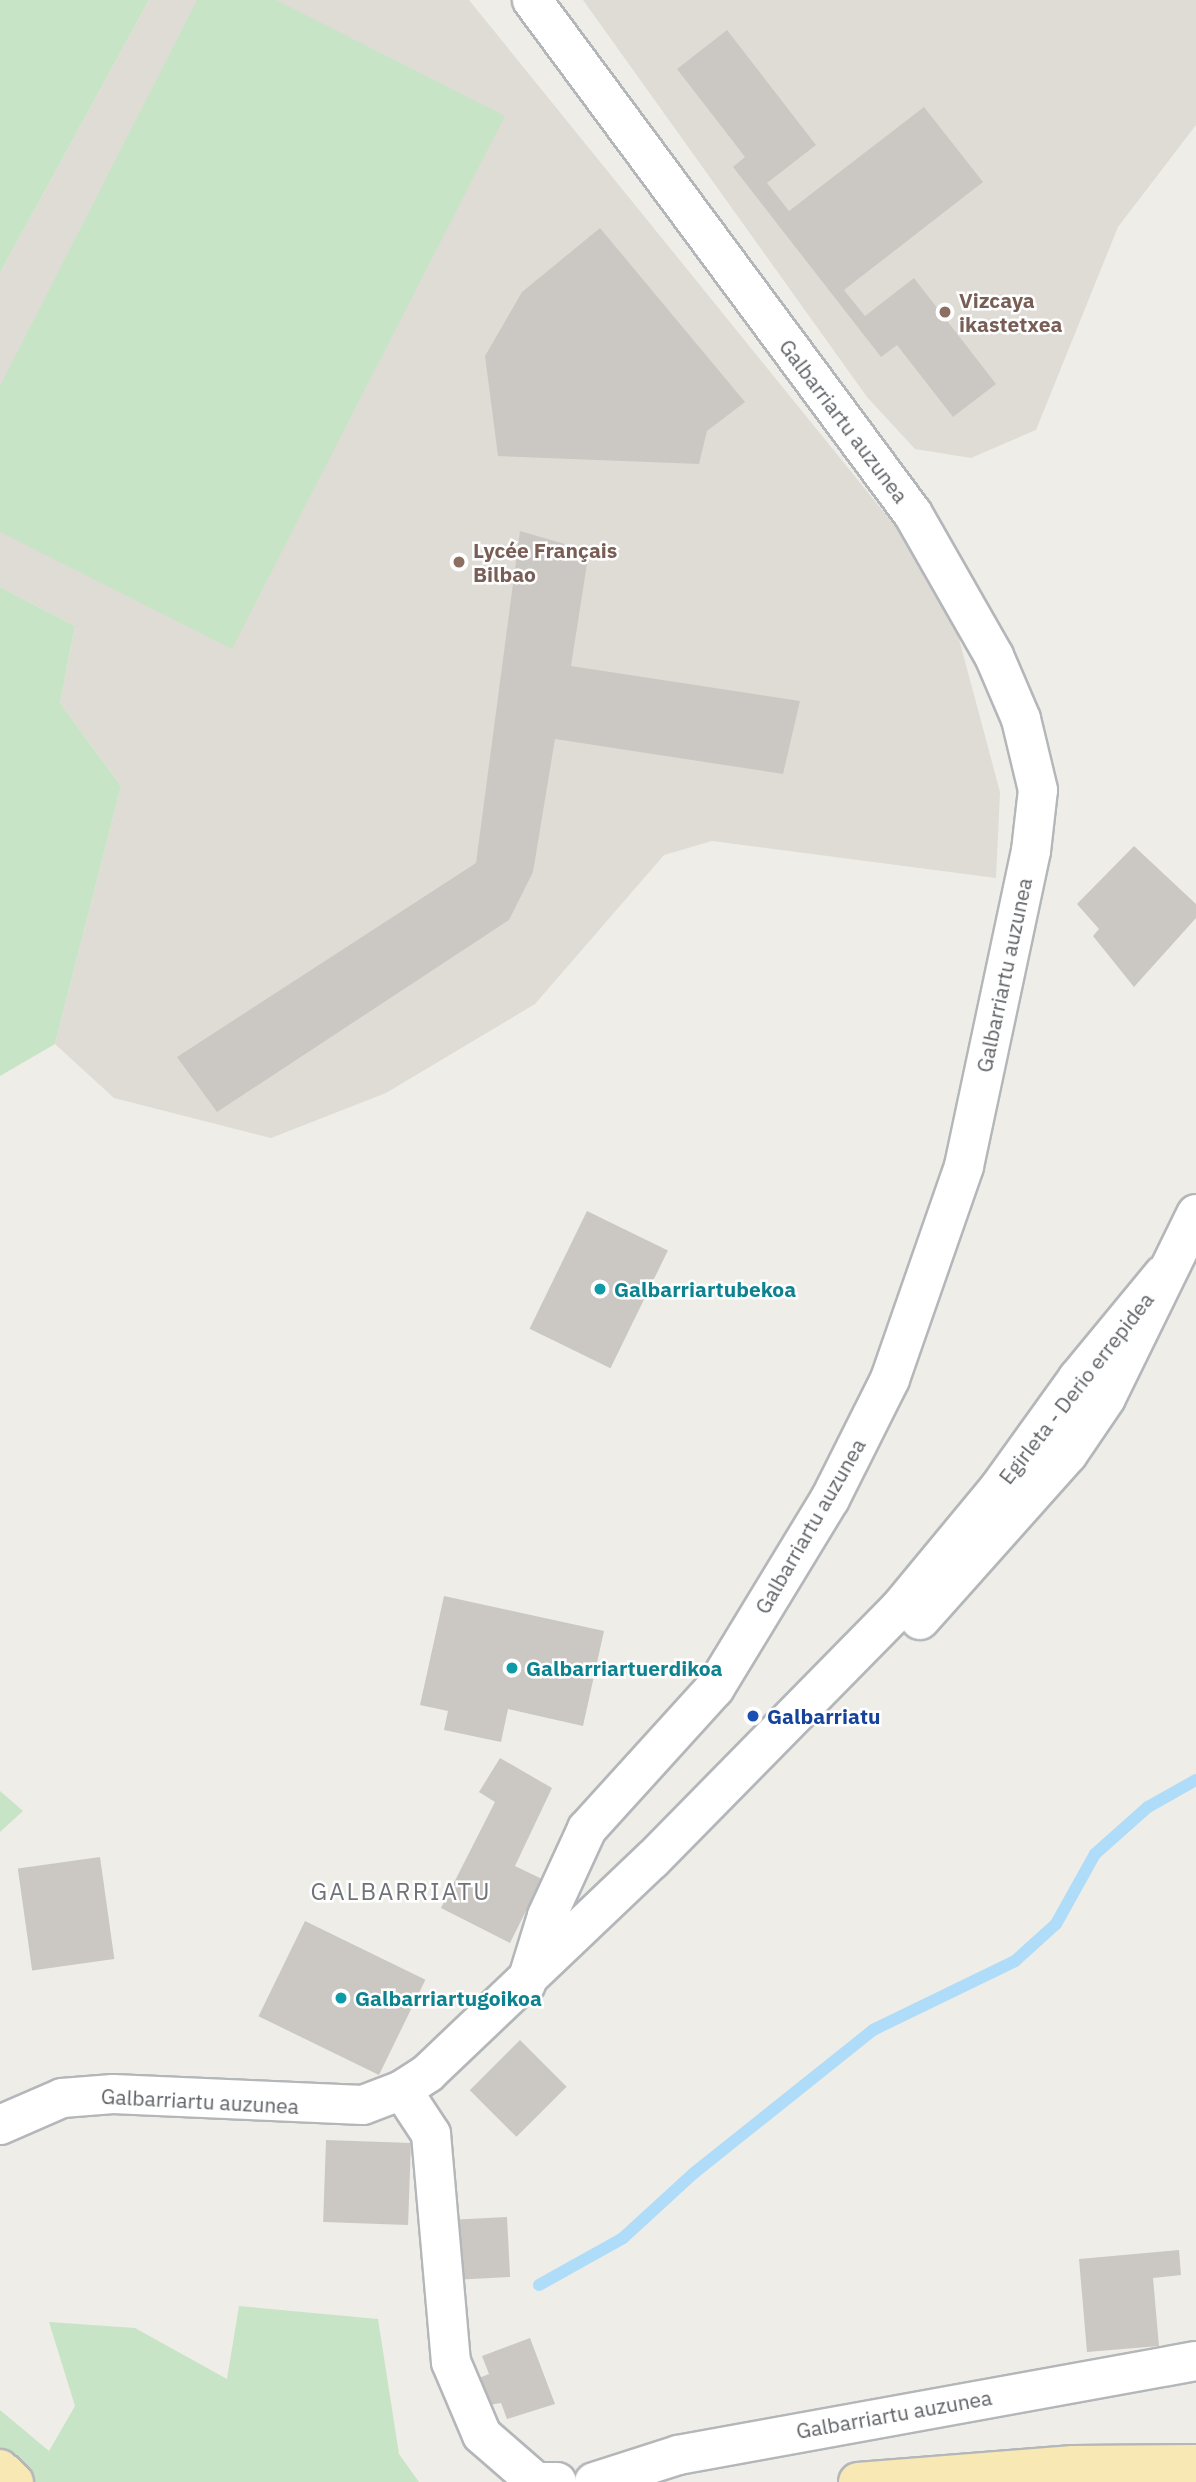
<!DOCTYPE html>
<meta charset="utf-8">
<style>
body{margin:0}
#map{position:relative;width:1196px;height:2482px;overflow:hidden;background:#efede7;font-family:"IBM Plex Sans",sans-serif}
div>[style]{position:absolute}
.education>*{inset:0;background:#dfdcd6}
.green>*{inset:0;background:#c8e4c6}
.stream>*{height:12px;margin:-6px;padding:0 6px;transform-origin:6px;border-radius:6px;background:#afdcf8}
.building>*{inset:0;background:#cbc8c4;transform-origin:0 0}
.roads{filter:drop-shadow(2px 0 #b4b7ba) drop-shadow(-2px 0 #b4b7ba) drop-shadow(0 2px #b4b7ba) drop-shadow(0 -2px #b4b7ba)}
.minor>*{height:38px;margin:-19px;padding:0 19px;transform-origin:19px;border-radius:19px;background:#fff}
.tertiary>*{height:38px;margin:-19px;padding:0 19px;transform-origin:19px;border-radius:19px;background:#fff}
.primary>*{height:38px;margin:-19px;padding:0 19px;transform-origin:19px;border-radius:19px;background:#f8e9b4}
.dots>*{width:19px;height:19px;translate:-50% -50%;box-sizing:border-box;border:4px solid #fff;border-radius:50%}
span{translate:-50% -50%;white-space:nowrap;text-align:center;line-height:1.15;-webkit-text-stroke:5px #fff;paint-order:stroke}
.education-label{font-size:21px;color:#785e54;font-weight:700}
.left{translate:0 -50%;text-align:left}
.street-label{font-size:21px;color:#5f6266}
.culture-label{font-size:21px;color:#0d838f;font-weight:700}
.transit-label{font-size:21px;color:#164399;font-weight:700}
.quarter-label{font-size:24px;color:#707478;letter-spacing:2px}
</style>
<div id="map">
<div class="education">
<div style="clip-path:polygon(149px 0,469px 0,904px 537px,958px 635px,1000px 792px,996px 878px,712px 841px,664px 855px,535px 1004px,386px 1093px,271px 1138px,114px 1098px,55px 1044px,121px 786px,60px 703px,75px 626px,0 587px,0 273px)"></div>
<div style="clip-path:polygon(583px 0,1196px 0,1196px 125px,1118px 227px,1036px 430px,971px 458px,915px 449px,867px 397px)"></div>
</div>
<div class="green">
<div style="clip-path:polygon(0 0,149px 0,0 273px)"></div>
<div style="clip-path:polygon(197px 0,276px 0,505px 116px,232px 649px,0 532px,0 386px)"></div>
<div style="clip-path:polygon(0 587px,75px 626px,60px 703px,121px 786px,55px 1044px,0 1076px)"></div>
<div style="clip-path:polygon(0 1791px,23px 1811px,0 1832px)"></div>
<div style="clip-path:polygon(239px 2306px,378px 2319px,399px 2454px,419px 2482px,0 2482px,0 2410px,49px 2451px,75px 2406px,49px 2322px,135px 2328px,227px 2379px)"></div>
</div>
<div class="stream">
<div style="left:539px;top:2285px;width:96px;rotate:-29.2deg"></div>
<div style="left:623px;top:2238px;width:96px;rotate:-42.5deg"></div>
<div style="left:694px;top:2173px;width:229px;rotate:-38.6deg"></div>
<div style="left:873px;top:2030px;width:158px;rotate:-25.9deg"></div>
<div style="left:1015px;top:1961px;width:55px;rotate:-42.1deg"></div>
<div style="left:1056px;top:1924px;width:80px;rotate:-60.9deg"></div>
<div style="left:1095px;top:1854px;width:71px;rotate:-41.6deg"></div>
<div style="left:1148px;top:1807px;width:55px;rotate:-29.4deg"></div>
</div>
<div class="building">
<div style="clip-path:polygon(727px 30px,816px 145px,767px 183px,789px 211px,924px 107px,983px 182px,844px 290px,865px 316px,914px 278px,996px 384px,953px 417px,897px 345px,881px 357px,733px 167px,745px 157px,677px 69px)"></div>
<div style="clip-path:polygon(600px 228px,745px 402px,707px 431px,699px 464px,498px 456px,485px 356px,522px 292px)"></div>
<div style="clip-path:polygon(520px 531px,589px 551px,571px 666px,800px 701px,783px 774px,555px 739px,533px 872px,509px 920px,217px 1112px,177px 1057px,476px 863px)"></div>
<div style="clip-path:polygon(1134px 846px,1196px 904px,1196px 918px,1134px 987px,1093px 936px,1099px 929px,1077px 904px)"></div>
<div style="left:587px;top:1211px;width:90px;height:131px;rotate:26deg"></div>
<div style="clip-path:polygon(444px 1596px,604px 1631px,583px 1726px,508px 1709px,501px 1742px,444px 1730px,448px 1711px,420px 1705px)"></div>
<div style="clip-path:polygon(500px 1758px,552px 1788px,515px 1866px,542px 1879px,510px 1943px,441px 1908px,495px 1802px,479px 1792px)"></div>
<div style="left:100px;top:1857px;width:103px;height:83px;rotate:82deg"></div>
<div style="left:305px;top:1921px;width:134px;height:106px;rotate:26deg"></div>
<div style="left:520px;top:2040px;width:66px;height:71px;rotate:45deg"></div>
<div style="left:326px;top:2140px;width:85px;height:82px;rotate:2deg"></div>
<div style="left:507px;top:2217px;width:60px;height:49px;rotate:87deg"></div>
<div style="clip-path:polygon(1179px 2250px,1181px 2275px,1153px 2278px,1159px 2346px,1087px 2352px,1079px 2259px)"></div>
<div style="clip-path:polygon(530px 2338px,555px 2404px,507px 2419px,501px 2403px,489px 2405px,479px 2378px,489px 2374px,482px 2356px)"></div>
</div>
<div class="roads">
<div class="minor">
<div style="left:526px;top:1984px;width:71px;rotate:-72.8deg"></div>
<div style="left:547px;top:1916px;width:96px;rotate:-65.3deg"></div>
<div style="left:587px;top:1829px;width:190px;rotate:-47.8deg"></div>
<div style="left:715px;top:1688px;width:221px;rotate:-58.7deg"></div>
<div style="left:830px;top:1499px;width:134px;rotate:-63.4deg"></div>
<div style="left:890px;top:1379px;width:225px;rotate:-70.8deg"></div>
<div style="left:964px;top:1166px;width:322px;rotate:-78deg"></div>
<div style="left:1031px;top:851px;width:61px;rotate:-83.5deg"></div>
<div style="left:1038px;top:790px;width:73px;rotate:-103.5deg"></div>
<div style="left:1021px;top:719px;width:69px;rotate:-113.2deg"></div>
<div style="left:994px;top:656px;width:163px;rotate:-119.7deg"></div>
<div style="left:913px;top:514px;width:640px;rotate:-126.55deg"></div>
<div style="left:402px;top:2090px;width:53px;rotate:56.6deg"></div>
<div style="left:431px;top:2134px;width:229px;rotate:85deg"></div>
<div style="left:451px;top:2362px;width:79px;rotate:67deg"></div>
<div style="left:482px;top:2435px;width:72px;rotate:41deg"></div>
<div style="left:536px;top:2482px;width:21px"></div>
<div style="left:594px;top:2482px;width:88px;rotate:-17.8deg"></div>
<div style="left:678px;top:2455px;width:526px;rotate:-10.29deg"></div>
</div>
<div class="tertiary">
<div style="left:920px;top:1620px;width:222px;rotate:-48.3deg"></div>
<div style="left:1068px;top:1454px;width:68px;rotate:-55.8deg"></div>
<div style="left:1106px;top:1398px;width:205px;rotate:-63.9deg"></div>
<div style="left:0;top:2125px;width:68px;rotate:-23.5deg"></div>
<div style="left:62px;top:2098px;width:51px;rotate:-4.5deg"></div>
<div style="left:113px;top:2094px;width:250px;rotate:2.5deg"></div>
<div style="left:363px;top:2105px;width:42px;rotate:-21deg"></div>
<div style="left:402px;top:2090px;width:31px;rotate:-33deg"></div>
<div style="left:428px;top:2073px;width:309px;rotate:-43.6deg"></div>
<div style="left:652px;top:1860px;width:351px;rotate:-45.5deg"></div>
<div style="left:898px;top:1610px;width:158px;rotate:-50.4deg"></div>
<div style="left:999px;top:1488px;width:135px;rotate:-54.3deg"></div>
<div style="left:1078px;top:1378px;width:134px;rotate:-50.5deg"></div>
</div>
<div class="primary">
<div style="left:0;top:2469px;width:19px;rotate:43deg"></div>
<div style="left:858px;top:2482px;width:216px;rotate:-4.5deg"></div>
<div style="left:1073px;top:2465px;width:123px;rotate:-0.5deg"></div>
</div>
</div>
<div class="dots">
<div style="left:945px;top:312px;background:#8d6e63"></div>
<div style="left:459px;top:562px;background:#8d6e63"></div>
<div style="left:600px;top:1289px;background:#0f9aa8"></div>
<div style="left:512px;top:1668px;background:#0f9aa8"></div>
<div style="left:753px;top:1716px;background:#1a4fb4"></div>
<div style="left:341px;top:1998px;background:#0f9aa8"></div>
</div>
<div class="education-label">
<span class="left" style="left:959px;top:312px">Vizcaya<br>ikastetxea</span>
<span class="left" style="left:473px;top:562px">Lycée Français<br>Bilbao</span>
</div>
<div class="street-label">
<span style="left:844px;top:421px;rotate:53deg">Galbarriartu auzunea</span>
<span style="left:1004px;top:975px;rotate:-78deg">Galbarriartu auzunea</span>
<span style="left:1076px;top:1388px;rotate:-52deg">Egirleta - Derio errepidea</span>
<span style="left:810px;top:1526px;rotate:-60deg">Galbarriartu auzunea</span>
<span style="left:200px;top:2101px;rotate:3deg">Galbarriartu auzunea</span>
<span style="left:894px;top:2414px;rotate:-10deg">Galbarriartu auzunea</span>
</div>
<div class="culture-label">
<span class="left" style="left:614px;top:1289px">Galbarriartubekoa</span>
<span class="left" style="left:526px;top:1668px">Galbarriartuerdikoa</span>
<span class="left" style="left:355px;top:1998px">Galbarriartugoikoa</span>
</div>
<div class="transit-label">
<span class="left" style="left:767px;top:1716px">Galbarriatu</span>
</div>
<div class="quarter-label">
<span style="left:401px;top:1892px">GALBARRIATU</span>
</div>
</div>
